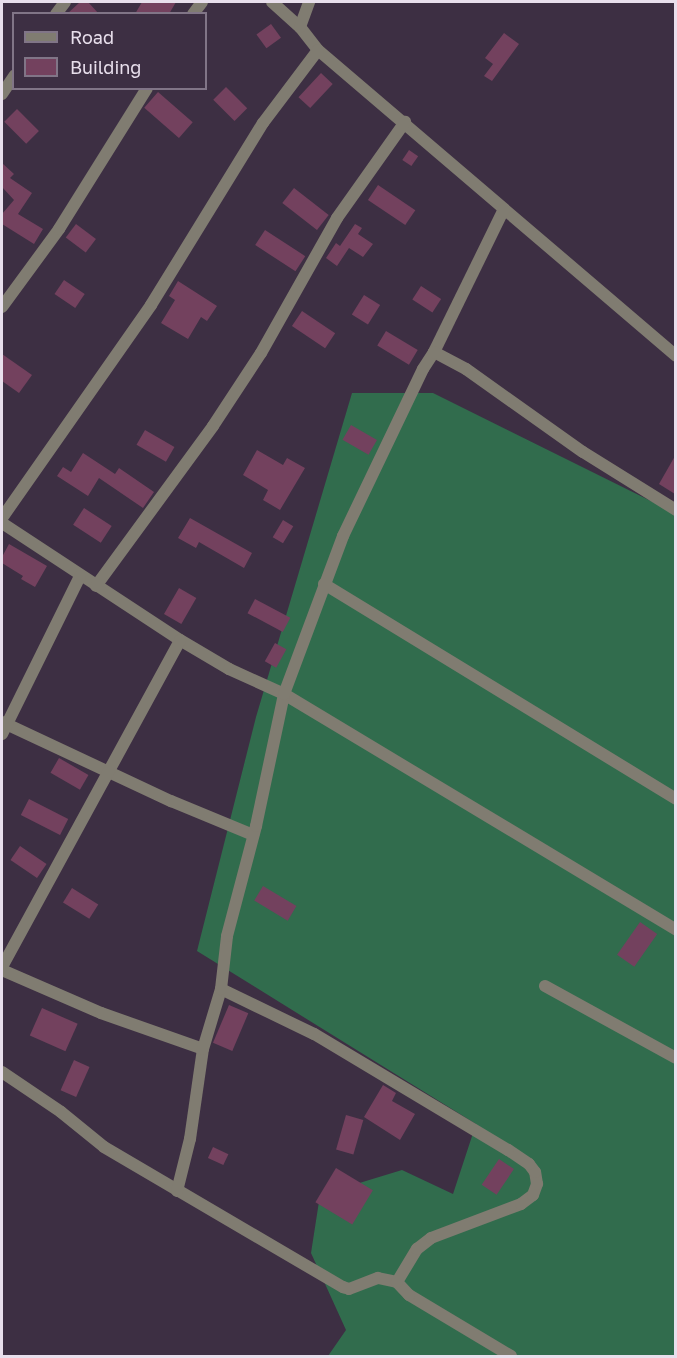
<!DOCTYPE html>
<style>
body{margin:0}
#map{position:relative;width:677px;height:1358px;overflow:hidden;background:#3d2f43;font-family:"Golos Text",sans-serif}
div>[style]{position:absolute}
.forest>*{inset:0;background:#316c4d}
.building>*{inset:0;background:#73415e;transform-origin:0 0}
.minor>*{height:12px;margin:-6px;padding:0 6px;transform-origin:6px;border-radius:6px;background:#807c71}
span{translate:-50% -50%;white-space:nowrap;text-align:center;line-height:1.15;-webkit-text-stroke:4.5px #3d2f43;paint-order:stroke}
.frame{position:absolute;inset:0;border:3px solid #e8dfec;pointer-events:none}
.legend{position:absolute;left:12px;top:12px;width:195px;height:78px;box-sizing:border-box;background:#3d2f43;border:2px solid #817587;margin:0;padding:8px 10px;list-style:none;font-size:18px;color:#e8dfec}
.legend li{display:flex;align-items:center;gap:12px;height:30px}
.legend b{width:30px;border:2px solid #817587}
</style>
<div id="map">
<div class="forest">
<div style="clip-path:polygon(352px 393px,433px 393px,675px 513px,675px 1356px,328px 1356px,346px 1330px,311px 1253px,320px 1195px,402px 1170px,453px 1194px,476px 1124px,197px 951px,256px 717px)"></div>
</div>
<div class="building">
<div style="clip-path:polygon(80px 2px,88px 2px,99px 14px,67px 14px)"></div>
<div style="clip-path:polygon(142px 2px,176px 2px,169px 14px,135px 14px)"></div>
<div style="left:271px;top:24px;width:17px;height:18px;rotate:54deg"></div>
<div style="clip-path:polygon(504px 33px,519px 44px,492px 81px,484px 76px,493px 64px,485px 58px)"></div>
<div style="left:321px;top:73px;width:16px;height:33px;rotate:43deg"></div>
<div style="left:226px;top:87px;width:30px;height:18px;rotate:45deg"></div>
<div style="left:158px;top:92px;width:46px;height:21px;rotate:41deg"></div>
<div style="left:17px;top:109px;width:31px;height:18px;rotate:45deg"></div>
<div style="left:409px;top:150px;width:11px;height:12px;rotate:34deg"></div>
<div style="clip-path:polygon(2px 163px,14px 174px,10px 178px,32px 193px,18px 214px,43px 229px,34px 244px,2px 224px,2px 214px,14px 200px,2px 187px)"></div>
<div style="left:378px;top:185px;width:45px;height:18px;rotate:34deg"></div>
<div style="left:294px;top:188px;width:44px;height:19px;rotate:38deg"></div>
<div style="left:76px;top:224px;width:25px;height:17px;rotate:37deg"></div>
<div style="clip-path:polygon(355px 224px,362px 228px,358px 234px,373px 244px,363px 257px,349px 248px,337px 266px,326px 258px,336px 243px,340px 246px)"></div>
<div style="left:265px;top:230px;width:48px;height:18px;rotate:33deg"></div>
<div style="left:64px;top:280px;width:25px;height:17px;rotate:34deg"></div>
<div style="clip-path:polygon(178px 281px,217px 306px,207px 321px,201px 317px,188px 339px,161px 323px,175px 300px,169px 296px)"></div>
<div style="left:421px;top:286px;width:24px;height:16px;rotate:33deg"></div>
<div style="left:364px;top:295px;width:19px;height:23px;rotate:32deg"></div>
<div style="left:302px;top:311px;width:40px;height:18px;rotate:34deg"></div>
<div style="left:386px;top:331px;width:37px;height:17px;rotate:31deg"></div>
<div style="clip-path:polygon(2px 354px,32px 375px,19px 393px,2px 381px)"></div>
<div style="left:351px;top:425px;width:30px;height:17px;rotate:30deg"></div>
<div style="left:145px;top:430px;width:34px;height:17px;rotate:30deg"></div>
<div style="clip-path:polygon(257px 450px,283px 465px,287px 458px,305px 468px,280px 510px,263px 500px,268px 490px,243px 475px)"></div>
<div style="clip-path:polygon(83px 453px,115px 474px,119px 468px,154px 492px,143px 508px,99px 478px,88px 496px,57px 476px,63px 467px,71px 472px)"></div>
<div style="clip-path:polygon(675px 456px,675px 494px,659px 484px)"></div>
<div style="left:84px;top:508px;width:33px;height:20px;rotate:33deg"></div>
<div style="clip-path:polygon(190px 518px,252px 553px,244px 568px,199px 542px,196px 548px,178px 538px)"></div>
<div style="left:283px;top:520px;width:12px;height:20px;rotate:31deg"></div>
<div style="clip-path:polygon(9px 544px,47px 566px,35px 587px,21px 579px,23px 576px,2px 563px,2px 557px)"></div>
<div style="left:179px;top:588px;width:20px;height:30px;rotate:30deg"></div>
<div style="left:255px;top:599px;width:40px;height:16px;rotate:28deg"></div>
<div style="left:275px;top:643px;width:13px;height:21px;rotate:29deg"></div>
<div style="left:59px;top:758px;width:34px;height:17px;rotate:30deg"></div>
<div style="left:29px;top:799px;width:44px;height:18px;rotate:27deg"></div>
<div style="left:20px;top:846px;width:32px;height:17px;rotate:34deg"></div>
<div style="left:263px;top:886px;width:39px;height:17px;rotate:31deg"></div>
<div style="left:72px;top:888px;width:31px;height:17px;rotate:32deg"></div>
<div style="left:640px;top:922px;width:21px;height:40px;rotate:35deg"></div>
<div style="left:229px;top:1005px;width:21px;height:41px;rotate:23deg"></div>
<div style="left:42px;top:1008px;width:39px;height:30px;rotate:24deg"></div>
<div style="left:74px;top:1060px;width:17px;height:33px;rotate:24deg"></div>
<div style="clip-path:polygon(383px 1085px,396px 1093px,392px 1101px,415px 1114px,400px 1140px,364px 1117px)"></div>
<div style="left:346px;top:1115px;width:18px;height:36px;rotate:16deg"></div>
<div style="left:213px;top:1147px;width:17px;height:12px;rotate:25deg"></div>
<div style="left:499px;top:1159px;width:18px;height:31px;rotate:34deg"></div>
<div style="left:336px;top:1168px;width:43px;height:40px;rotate:31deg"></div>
</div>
<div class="minor">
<div style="left:272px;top:2px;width:38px;rotate:42deg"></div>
<div style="left:300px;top:27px;width:29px;rotate:52deg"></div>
<div style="left:318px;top:50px;width:471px;rotate:40.5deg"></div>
<div style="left:56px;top:14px;width:15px;rotate:-53deg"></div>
<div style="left:193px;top:14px;width:15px;rotate:-53deg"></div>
<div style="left:300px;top:27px;width:27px;rotate:-70deg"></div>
<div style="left:2px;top:94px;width:22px;rotate:-56deg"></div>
<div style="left:2px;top:307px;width:97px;rotate:-53.8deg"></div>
<div style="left:59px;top:229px;width:166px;rotate:-58deg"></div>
<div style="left:434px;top:352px;width:159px;rotate:-63.9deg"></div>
<div style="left:2px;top:518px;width:260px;rotate:-55deg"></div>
<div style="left:151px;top:305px;width:214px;rotate:-58.4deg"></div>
<div style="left:263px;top:123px;width:91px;rotate:-53deg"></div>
<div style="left:2px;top:523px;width:213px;rotate:33.3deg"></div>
<div style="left:180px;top:640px;width:57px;rotate:30.6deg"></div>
<div style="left:229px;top:669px;width:60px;rotate:24.4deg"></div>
<div style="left:284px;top:694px;width:458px;rotate:31deg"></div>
<div style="left:324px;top:584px;width:412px;rotate:31.4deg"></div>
<div style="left:96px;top:586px;width:198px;rotate:-53.8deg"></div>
<div style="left:213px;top:426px;width:87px;rotate:-56.7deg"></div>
<div style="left:261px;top:353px;width:155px;rotate:-60.6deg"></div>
<div style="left:337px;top:218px;width:118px;rotate:-54.7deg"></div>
<div style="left:2px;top:722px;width:187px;rotate:25.1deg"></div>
<div style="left:171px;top:801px;width:89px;rotate:22.5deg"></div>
<div style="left:2px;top:734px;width:176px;rotate:-63.7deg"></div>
<div style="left:2px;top:967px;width:372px;rotate:-61.4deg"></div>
<div style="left:2px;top:970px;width:108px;rotate:23.5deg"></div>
<div style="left:101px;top:1013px;width:108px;rotate:19.4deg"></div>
<div style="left:545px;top:986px;width:149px;rotate:28.8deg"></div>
<div style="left:2px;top:1072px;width:71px;rotate:34.1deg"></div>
<div style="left:61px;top:1112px;width:55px;rotate:39.1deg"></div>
<div style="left:104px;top:1147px;width:277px;rotate:30.4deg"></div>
<div style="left:343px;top:1287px;width:6px;rotate:18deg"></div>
<div style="left:349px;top:1289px;width:31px;rotate:-21deg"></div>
<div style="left:378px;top:1278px;width:19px;rotate:12deg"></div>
<div style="left:177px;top:1191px;width:54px;rotate:-76deg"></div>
<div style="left:190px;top:1139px;width:91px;rotate:-81.8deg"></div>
<div style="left:203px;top:1049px;width:63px;rotate:-73.3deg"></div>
<div style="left:511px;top:1356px;width:119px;rotate:-149.1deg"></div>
<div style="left:409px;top:1295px;width:18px;rotate:-133deg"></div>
<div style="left:397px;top:1282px;width:39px;rotate:-59deg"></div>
<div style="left:417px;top:1249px;width:18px;rotate:-38deg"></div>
<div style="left:431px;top:1238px;width:96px;rotate:-20.7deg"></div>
<div style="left:521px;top:1204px;width:15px;rotate:-37deg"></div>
<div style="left:533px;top:1195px;width:12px;rotate:-70deg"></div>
<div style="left:537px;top:1184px;width:12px;rotate:-99deg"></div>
<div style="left:535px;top:1172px;width:10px;rotate:-127deg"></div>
<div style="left:529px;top:1164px;width:25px;rotate:-146deg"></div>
<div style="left:508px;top:1150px;width:226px;rotate:-149.1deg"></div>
<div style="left:314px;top:1034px;width:103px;rotate:-154.2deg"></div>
<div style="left:221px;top:989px;width:53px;rotate:-83.5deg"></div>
<div style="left:227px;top:936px;width:114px;rotate:-75.2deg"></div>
<div style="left:256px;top:826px;width:135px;rotate:-78deg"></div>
<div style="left:284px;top:694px;width:169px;rotate:-69.5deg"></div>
<div style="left:343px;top:536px;width:185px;rotate:-64.4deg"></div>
<div style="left:423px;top:369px;width:20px;rotate:-57deg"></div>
<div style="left:434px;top:352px;width:36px;rotate:28deg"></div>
<div style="left:466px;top:369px;width:143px;rotate:35.4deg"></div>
<div style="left:583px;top:452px;width:110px;rotate:31.9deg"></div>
</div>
<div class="frame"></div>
<ul class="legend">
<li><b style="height:8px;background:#807c71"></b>Road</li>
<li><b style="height:16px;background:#73415e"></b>Building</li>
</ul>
</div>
